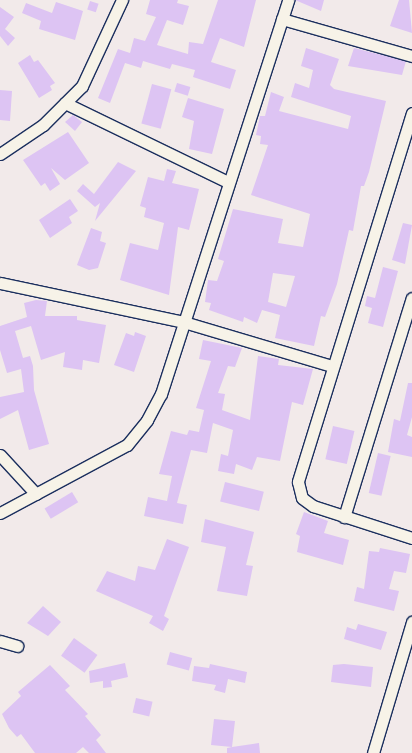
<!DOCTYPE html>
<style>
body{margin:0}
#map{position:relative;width:412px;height:753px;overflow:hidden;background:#f2eaea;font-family:Itim,sans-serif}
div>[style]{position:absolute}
.building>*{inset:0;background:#ddc4f3;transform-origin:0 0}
.roads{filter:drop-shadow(1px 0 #1b2f5e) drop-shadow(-1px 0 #1b2f5e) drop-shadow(0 1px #1b2f5e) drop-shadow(0 -1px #1b2f5e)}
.street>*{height:11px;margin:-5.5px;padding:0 5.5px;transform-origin:5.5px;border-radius:5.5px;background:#f7f3e8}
span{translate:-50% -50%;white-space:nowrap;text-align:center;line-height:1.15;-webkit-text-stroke:4px #f7f3e8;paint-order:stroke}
</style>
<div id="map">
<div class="building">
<div style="clip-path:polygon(150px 0,178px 0,177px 3px,189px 6px,183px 25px,167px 20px,157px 45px,188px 54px,189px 42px,203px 44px,218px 0,256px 0,244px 47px,220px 38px,211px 62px,236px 70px,230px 89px,193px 77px,195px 70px,172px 64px,170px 69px,143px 61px,141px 68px,125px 63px,110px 103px,98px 98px,118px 49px,130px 53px,134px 38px,145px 41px,156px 17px,146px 14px)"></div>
<div style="clip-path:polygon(295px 0,324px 0,321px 11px)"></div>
<div style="clip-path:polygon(399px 0,409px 0,412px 33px,390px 26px)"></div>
<div style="left:90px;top:1px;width:9px;height:9px;rotate:18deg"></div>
<div style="clip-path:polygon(56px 2px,83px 11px,75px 40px,39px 29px,41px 21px,22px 13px,26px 3px,52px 13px)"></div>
<div style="clip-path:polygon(0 7px,14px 17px,5px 29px,15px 38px,8px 46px,0 36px)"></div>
<div style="clip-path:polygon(evenodd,306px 48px,339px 59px,330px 85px,334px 89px,386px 101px,369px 172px,364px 186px,361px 186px,353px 231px,349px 230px,337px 284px,325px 317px,321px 316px,314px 346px,275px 338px,280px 315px,262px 310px,257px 323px,244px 317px,243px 322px,209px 310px,211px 303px,205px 302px,208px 280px,217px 281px,224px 261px,218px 259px,233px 209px,283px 219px,278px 243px,303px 247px,310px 214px,251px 195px,268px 145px,260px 144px,261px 136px,256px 135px,260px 116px,265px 116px,271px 92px,284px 97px,279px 111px,348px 129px,351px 116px,291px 97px,295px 83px,309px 88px,313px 70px,301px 66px,306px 48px,273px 273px,295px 276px,286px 307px,268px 302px,273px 273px)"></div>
<div style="clip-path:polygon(354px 48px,406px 61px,402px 75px,348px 66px)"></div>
<div style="clip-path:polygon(30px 55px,34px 62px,38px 60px,55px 83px,50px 86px,52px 90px,39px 98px,18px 63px)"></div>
<div style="left:177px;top:83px;width:14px;height:9px;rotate:17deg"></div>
<div style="left:152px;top:84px;width:20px;height:41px;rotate:15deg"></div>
<div style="clip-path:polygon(0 90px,12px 91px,10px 121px,0 120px)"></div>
<div style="clip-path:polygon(188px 98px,224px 109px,212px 154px,189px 149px,194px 121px,182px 117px)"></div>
<div style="clip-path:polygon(73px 115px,82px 122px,75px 131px,65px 122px)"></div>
<div style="clip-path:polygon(68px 132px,89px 163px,65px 180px,51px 168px,60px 184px,50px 191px,45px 183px,41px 186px,23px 160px)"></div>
<div style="clip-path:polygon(118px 162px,136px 171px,95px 221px,100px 203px,95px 207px,77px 191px,83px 184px,94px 194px)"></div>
<div style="clip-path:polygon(167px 169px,176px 171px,172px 183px,199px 189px,189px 230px,178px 227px,169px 295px,120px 280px,130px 243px,158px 250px,164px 223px,144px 217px,146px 208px,140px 206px,148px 177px,164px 181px)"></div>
<div style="clip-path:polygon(70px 199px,78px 211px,69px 217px,72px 223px,50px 238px,39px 220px)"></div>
<div style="clip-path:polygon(403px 223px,412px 225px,405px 264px,392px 260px)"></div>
<div style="clip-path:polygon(91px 228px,102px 232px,100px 241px,106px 243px,98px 268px,89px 270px,77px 265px)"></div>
<div style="clip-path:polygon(383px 267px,398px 271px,383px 327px,368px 323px,372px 308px,365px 306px,367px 296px,375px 298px)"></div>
<div style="clip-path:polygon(36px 300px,47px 301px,45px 316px,77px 316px,77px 320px,106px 325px,99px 363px,83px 360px,82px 370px,63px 367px,65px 352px,41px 360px,31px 326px,15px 331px,23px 358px,30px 356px,33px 366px,34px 390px,49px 444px,29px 450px,18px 410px,0 419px,0 397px,24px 392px,21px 369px,7px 373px,0 350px,0 326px,27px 317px,24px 303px)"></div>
<div style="clip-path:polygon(135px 332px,146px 336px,134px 372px,114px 365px,126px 333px,134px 336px)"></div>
<div style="clip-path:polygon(203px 340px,242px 348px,235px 367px,228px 366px,218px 393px,225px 394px,222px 410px,250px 420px,258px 356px,279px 359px,278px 365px,313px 369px,303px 405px,292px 402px,280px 461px,257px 457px,252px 470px,236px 464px,234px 474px,218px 471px,221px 454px,228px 456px,233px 430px,213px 423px,207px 453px,191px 450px,177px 503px,187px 505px,183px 524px,144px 516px,148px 497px,167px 501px,172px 476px,159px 474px,171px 431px,187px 435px,189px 430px,199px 432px,204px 410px,196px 408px,211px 361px,199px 359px)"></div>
<div style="clip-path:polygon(408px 383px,412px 383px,412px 417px,407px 435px,412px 437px,412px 457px,388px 452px,394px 419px,400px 421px)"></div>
<div style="left:333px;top:426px;width:22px;height:34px;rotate:13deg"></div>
<div style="left:378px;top:453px;width:13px;height:41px;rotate:13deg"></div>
<div style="left:225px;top:482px;width:40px;height:20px;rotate:14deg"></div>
<div style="left:72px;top:492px;width:12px;height:32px;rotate:59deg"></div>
<div style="clip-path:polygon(304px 512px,328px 521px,324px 533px,349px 540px,343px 565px,297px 552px,300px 536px,296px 534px)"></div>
<div style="clip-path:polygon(205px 519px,254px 532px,246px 565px,253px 566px,247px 596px,217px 591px,226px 547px,201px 542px)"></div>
<div style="clip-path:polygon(167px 539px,189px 547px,164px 616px,169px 619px,163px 631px,149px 623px,153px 616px,96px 591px,107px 571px,135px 581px,138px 566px,155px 570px)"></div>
<div style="clip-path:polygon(380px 548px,410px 554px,406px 573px,394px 571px,389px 589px,399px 591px,394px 611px,354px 601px,357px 587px,364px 589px,369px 551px,379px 552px)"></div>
<div style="clip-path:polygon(43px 606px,61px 622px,48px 636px,27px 623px)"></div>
<div style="clip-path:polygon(358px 624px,387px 632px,381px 650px,344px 639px,347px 627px,356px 630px)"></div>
<div style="left:74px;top:638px;width:29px;height:22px;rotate:36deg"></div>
<div style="left:170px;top:652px;width:23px;height:13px;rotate:15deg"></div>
<div style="clip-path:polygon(125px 663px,128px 677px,111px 681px,112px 687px,103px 688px,103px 681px,90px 683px,89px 671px)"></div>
<div style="clip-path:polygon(210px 664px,247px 672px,245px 683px,228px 679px,225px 693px,214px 690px,216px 685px,192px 681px,194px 666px,209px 668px)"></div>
<div style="clip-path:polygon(344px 664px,373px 667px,371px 687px,331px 682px,333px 665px)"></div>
<div style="clip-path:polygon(50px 665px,70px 686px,65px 690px,88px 714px,85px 716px,101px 735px,96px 740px,106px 753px,89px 753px,83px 747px,76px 753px,35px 753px,21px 734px,17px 737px,9px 728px,2px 714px,21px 696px,18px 692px)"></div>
<div style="left:136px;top:698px;width:17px;height:15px;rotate:13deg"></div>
<div style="clip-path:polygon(214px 719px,235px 721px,232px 747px,259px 743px,260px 753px,227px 753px,227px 748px,232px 747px,211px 745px)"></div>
</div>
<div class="roads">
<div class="street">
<div style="left:282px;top:19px;width:135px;rotate:15.9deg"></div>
<div style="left:65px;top:103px;width:181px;rotate:25.9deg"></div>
<div style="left:412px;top:113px;width:386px;rotate:107.2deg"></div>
<div style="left:298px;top:482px;width:16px;rotate:76deg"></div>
<div style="left:302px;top:498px;width:14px;rotate:36deg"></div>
<div style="left:313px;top:506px;width:104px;rotate:17.9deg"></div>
<div style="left:0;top:154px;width:52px;rotate:-34deg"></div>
<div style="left:43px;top:125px;width:55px;rotate:-45deg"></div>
<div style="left:82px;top:86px;width:95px;rotate:-65.1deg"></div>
<div style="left:0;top:283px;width:188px;rotate:12deg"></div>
<div style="left:184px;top:322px;width:154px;rotate:16.6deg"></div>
<div style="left:0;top:455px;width:53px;rotate:47.3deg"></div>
<div style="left:0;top:513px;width:144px;rotate:-28.2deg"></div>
<div style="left:127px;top:445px;width:32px;rotate:-51deg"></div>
<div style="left:147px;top:420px;width:30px;rotate:-62deg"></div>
<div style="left:161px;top:394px;width:414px;rotate:-72.1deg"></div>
<div style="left:344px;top:517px;width:229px;rotate:-72.8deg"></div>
<div style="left:0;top:641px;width:18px;rotate:16deg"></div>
<div style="left:373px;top:753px;width:137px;rotate:-73.4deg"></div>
</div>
</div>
</div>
